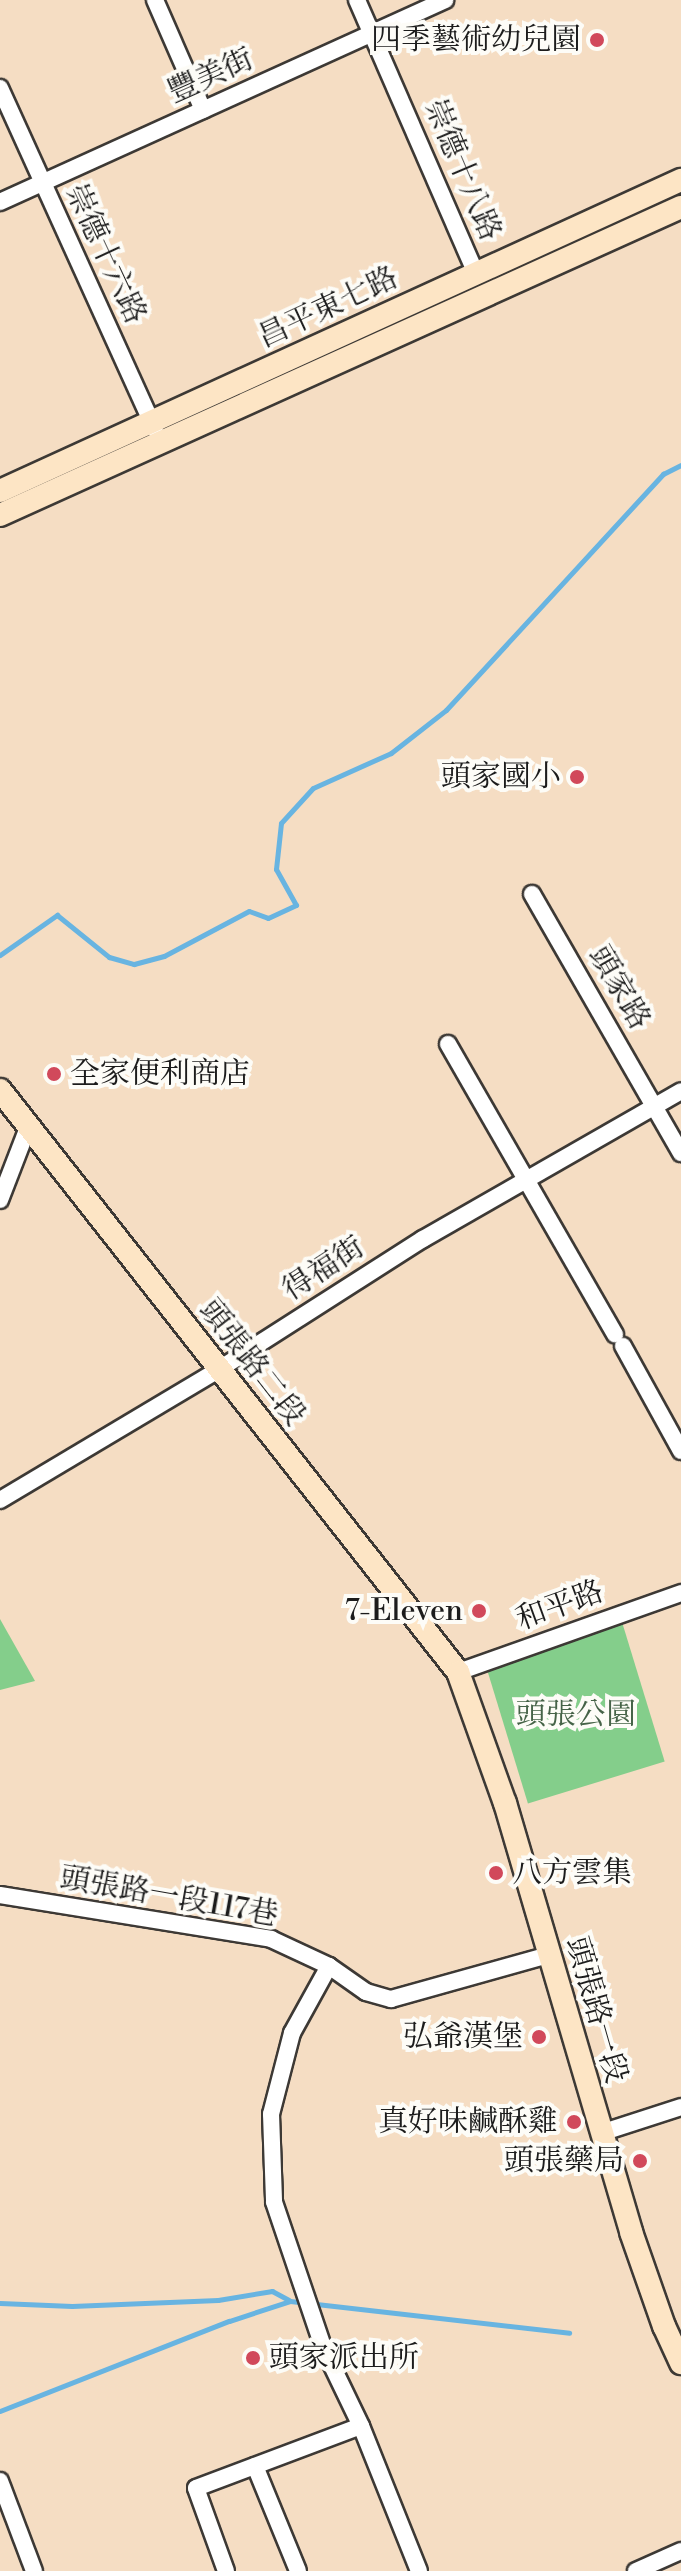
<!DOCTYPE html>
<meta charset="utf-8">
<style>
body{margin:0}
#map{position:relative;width:681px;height:2571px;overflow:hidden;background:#f5ddc3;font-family:"Libre Bodoni","Noto Serif TC",serif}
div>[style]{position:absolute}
.green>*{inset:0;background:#84ce8b;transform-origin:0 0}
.stream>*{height:5px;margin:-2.5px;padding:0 2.5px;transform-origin:2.5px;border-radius:2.5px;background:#68b4e1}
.roads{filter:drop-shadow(2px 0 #3d3935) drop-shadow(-2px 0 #3d3935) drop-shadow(0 2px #3d3935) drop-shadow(0 -2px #3d3935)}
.street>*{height:16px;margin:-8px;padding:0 8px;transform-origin:8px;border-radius:8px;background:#fff}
.secondary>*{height:22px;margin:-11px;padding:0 11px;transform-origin:11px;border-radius:11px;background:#fde5c5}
.dots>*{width:22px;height:22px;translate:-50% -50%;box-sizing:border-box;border:4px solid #fdfcf7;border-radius:50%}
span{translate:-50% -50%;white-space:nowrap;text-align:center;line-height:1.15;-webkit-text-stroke:8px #fdfcf7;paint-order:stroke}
.poi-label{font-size:30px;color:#1c1c1c}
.right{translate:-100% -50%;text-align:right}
.left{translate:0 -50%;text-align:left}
.street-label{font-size:30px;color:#1c1c1c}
.park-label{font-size:30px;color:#466348}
</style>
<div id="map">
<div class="green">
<div style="clip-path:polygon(0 1619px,35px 1681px,0 1690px)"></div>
<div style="left:622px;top:1622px;width:146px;height:143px;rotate:73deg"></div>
</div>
<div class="stream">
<div style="left:0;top:955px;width:70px;rotate:-35.1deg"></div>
<div style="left:57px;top:915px;width:67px;rotate:38.9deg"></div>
<div style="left:109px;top:957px;width:26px;rotate:16deg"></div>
<div style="left:134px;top:964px;width:31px;rotate:-15deg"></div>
<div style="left:164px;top:956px;width:96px;rotate:-27.9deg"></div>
<div style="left:249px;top:911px;width:20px;rotate:20deg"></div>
<div style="left:268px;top:918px;width:31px;rotate:-25deg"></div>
<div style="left:296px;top:905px;width:41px;rotate:-119.1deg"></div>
<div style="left:276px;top:869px;width:46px;rotate:-83.8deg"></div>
<div style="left:281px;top:823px;width:47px;rotate:-47.6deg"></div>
<div style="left:313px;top:788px;width:85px;rotate:-24.2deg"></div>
<div style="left:391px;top:753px;width:70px;rotate:-38deg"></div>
<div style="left:446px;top:710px;width:321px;rotate:-47.4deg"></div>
<div style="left:663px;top:474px;width:20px;rotate:-27deg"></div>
<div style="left:0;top:2303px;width:72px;rotate:2.4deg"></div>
<div style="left:72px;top:2306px;width:146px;rotate:-2.4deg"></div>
<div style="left:218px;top:2300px;width:55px;rotate:-9.5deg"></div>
<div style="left:272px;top:2291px;width:19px;rotate:28deg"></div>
<div style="left:0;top:2411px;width:246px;rotate:-21.5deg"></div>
<div style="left:229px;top:2321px;width:64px;rotate:-18.2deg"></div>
<div style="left:290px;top:2301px;width:281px;rotate:6.5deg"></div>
</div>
<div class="roads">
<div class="street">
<div style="left:155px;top:0;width:120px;rotate:66.4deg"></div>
<div style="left:357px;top:0;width:299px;rotate:66.5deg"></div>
<div style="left:0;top:88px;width:375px;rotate:65.6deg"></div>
<div style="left:0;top:202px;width:489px;rotate:-24.4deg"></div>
<div style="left:532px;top:894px;width:299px;rotate:60.1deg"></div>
<div style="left:448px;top:1044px;width:335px;rotate:60.1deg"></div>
<div style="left:0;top:1200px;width:80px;rotate:-68.9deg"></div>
<div style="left:623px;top:1346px;width:120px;rotate:61.1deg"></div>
<div style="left:0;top:1500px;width:254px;rotate:-30.8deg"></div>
<div style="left:218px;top:1370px;width:243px;rotate:-32.6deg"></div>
<div style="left:423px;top:1239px;width:297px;rotate:-29.8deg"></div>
<div style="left:458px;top:1672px;width:237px;rotate:-19.5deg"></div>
<div style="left:0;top:1895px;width:275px;rotate:9.2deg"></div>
<div style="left:271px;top:1939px;width:64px;rotate:25deg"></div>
<div style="left:329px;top:1966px;width:45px;rotate:35.1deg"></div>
<div style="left:366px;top:1992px;width:26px;rotate:16deg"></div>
<div style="left:391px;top:1999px;width:164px;rotate:-15.6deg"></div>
<div style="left:329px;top:1966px;width:77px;rotate:118.9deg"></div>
<div style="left:292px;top:2033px;width:84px;rotate:104.5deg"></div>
<div style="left:271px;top:2114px;width:88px;rotate:88deg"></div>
<div style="left:274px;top:2202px;width:153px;rotate:71.3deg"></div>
<div style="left:323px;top:2347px;width:88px;rotate:64.3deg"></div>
<div style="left:361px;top:2426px;width:156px;rotate:68.2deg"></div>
<div style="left:601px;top:2133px;width:84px;rotate:-18deg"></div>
<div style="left:255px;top:2466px;width:113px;rotate:67.7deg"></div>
<div style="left:0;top:2481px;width:96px;rotate:69.3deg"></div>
<div style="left:226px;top:2571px;width:88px;rotate:-109.9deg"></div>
<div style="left:196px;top:2488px;width:176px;rotate:-20.6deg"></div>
<div style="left:636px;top:2571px;width:49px;rotate:-24deg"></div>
</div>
<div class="secondary">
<div style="left:0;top:491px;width:749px;rotate:-24.55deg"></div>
<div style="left:0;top:515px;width:747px;rotate:-24.34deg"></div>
<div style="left:0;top:1090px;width:741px;rotate:51.8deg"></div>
<div style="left:458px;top:1672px;width:139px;rotate:70.3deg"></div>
<div style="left:505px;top:1803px;width:447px;rotate:73.6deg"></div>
<div style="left:631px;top:2232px;width:100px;rotate:70.7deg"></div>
<div style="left:664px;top:2326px;width:41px;rotate:65.3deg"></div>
</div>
</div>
<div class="dots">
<div style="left:597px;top:40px;background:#d1495b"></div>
<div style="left:577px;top:777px;background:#d1495b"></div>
<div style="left:54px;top:1074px;background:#d1495b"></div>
<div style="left:479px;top:1611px;background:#d1495b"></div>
<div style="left:496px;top:1873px;background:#d1495b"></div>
<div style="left:539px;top:2037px;background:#d1495b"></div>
<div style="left:574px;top:2122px;background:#d1495b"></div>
<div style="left:640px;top:2161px;background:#d1495b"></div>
<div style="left:253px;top:2358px;background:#d1495b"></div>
</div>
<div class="poi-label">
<span class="right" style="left:581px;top:40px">四季藝術幼兒園</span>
<span class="right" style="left:561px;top:777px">頭家國小</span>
<span class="left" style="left:70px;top:1074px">全家便利商店</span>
<span class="right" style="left:463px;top:1611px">7-Eleven</span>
<span class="left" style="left:512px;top:1873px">八方雲集</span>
<span class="right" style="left:523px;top:2037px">弘爺漢堡</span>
<span class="right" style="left:558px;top:2122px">真好味鹹酥雞</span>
<span class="right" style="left:624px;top:2161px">頭張藥局</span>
<span class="left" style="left:269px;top:2358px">頭家派出所</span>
</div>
<div class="street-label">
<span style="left:211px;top:76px;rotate:-24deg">豐美街</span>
<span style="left:462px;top:170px;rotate:67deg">崇德十八路</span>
<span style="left:105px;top:254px;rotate:65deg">崇德十六路</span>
<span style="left:328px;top:308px;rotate:-25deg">昌平東七路</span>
<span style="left:619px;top:988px;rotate:60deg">頭家路</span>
<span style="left:324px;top:1269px;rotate:-33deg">得福街</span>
<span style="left:252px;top:1363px;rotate:52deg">頭張路二段</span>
<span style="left:560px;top:1606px;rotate:-20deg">和平路</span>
<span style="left:169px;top:1897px;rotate:10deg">頭張路一段117巷</span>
<span style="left:596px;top:2010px;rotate:74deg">頭張路一段</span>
</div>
<div class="park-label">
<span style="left:576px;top:1715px">頭張公園</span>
</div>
</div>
